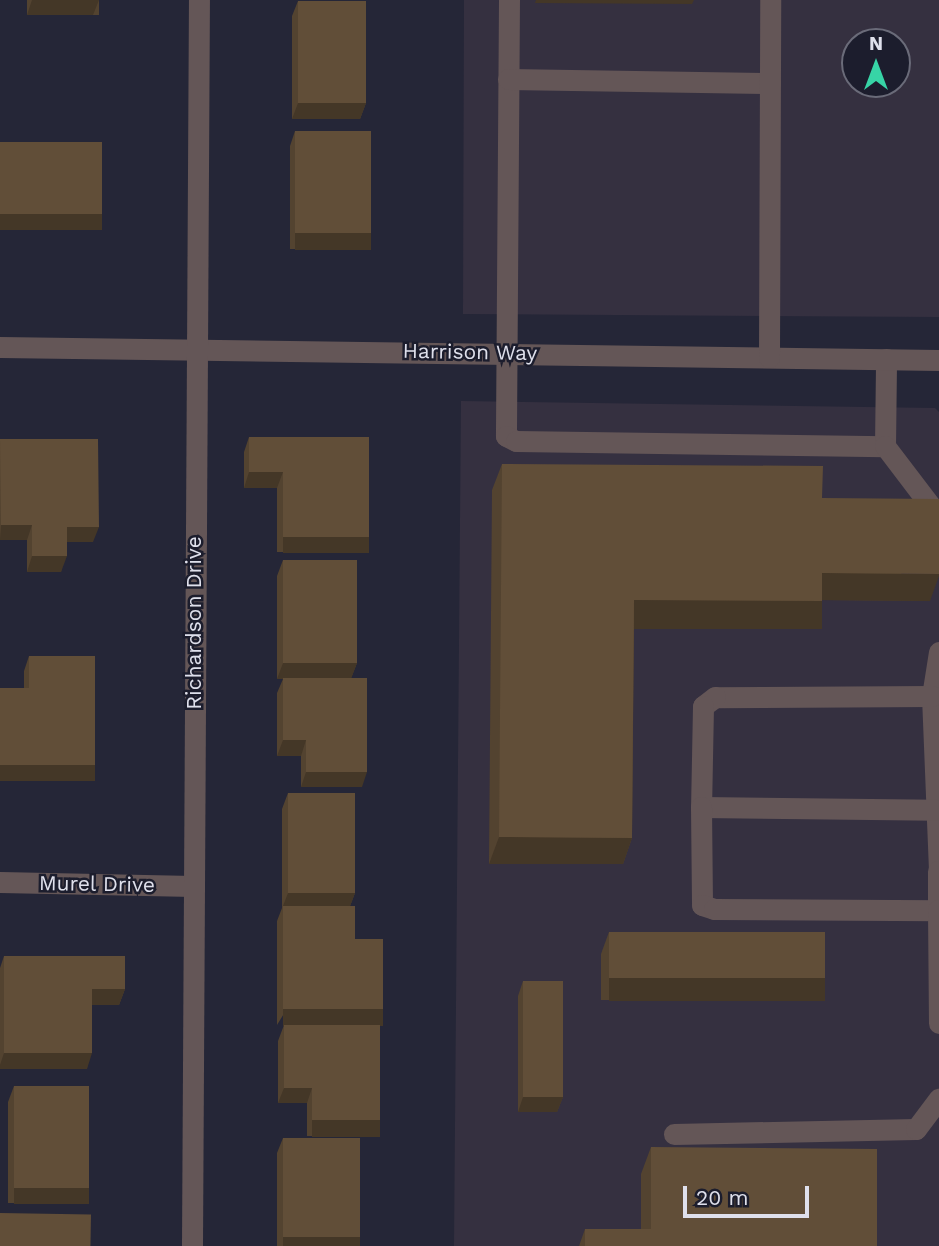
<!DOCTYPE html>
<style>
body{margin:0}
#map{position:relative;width:939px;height:1246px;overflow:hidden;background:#252637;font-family:"Work Sans",sans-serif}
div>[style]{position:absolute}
.commercial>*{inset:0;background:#353040}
.minor>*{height:21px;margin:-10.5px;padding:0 10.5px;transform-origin:10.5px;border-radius:10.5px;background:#645657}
.wall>*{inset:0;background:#534330;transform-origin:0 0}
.shaded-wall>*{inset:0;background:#443727;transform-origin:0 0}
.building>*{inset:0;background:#614e38;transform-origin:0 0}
span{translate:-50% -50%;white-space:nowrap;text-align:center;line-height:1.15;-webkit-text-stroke:5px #1c1d2d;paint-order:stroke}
.street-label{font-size:21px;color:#dfe0ec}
.north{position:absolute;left:841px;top:28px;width:70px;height:70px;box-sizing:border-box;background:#1c1d2d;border:2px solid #6a6b79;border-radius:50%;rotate:0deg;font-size:19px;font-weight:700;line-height:28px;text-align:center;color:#dfe0ec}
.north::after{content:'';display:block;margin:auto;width:24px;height:32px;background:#37d4a6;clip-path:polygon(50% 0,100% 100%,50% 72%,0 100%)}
.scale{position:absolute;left:683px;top:1186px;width:126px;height:32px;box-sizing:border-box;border:4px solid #dfe0ec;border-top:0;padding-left:9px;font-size:21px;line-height:24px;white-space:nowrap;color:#dfe0ec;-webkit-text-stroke:5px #1c1d2d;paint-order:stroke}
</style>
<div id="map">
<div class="commercial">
<div style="clip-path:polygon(evenodd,464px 0,939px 0,939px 317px,463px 314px,464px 0,855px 42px,897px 42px,897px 84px,855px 84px,855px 42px)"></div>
<div style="clip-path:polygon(461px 401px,935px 408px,939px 412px,939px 1246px,454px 1246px)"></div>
</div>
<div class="minor">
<div style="left:509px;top:0;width:436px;rotate:90.4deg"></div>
<div style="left:506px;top:436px;width:11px;rotate:27deg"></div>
<div style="left:516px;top:441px;width:369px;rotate:0.8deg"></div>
<div style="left:885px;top:446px;width:87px;rotate:-89.3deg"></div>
<div style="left:508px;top:79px;width:262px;rotate:0.9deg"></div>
<div style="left:0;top:347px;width:939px;rotate:0.79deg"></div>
<div style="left:769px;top:357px;width:357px;rotate:-89.8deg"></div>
<div style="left:885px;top:446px;width:89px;rotate:52.7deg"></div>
<div style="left:939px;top:652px;width:45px;rotate:99deg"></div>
<div style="left:932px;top:696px;width:175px;rotate:87.7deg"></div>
<div style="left:932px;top:696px;width:217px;rotate:179.7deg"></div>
<div style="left:715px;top:697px;width:15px;rotate:143deg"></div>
<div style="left:703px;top:706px;width:101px;rotate:91.1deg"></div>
<div style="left:701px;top:807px;width:234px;rotate:0.7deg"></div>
<div style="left:701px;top:807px;width:98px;rotate:89.4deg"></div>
<div style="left:702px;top:905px;width:13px;rotate:18deg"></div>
<div style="left:714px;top:909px;width:224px;rotate:0.3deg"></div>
<div style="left:938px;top:910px;width:39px;rotate:-90deg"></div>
<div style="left:0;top:882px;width:193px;rotate:1.2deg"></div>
<div style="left:938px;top:910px;width:113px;rotate:89.5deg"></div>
<div style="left:674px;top:1134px;width:242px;rotate:-1.2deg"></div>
<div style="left:916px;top:1129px;width:38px;rotate:-53deg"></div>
<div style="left:192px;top:1246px;width:1246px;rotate:-89.68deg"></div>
</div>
<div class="wall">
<div style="left:27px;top:0;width:72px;height:15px"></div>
<div style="clip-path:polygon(298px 1px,366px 103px,360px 119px,292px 119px,292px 16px)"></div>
<div style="clip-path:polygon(295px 131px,365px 249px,290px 249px,290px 146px)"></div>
<div style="clip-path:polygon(249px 437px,363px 552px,277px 552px,277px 488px,244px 488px,244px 452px)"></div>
<div style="clip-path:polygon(0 439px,93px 542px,67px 542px,61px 572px,27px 572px,27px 540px,0 540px)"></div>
<div style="clip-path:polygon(502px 464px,822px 498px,930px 601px,822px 600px,812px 628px,634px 627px,632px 838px,623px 864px,489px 864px,492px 490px)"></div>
<div style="clip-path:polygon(283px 560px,357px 663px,351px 678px,362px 787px,301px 787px,301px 756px,277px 756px,277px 693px,283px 679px,277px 679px,277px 576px)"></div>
<div style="clip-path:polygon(29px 656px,90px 781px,0 781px,24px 688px,24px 671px)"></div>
<div style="clip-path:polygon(288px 793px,355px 893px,350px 906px,277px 1025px,277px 921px,282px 908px,282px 809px)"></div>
<div style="clip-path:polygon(609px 932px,817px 1000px,601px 1000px,601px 954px)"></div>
<div style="clip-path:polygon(4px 956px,125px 989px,119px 1005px,92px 1005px,87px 1069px,0 1069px,0 968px)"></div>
<div style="clip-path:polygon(523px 981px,563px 1097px,557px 1112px,518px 1112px,518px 996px)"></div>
<div style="clip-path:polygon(284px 1025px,375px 1136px,307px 1136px,307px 1103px,278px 1103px,278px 1041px)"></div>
<div style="clip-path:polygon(14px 1086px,84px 1203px,8px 1203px,8px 1102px)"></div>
<div style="clip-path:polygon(283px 1138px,356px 1246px,277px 1246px,277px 1153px)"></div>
<div style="clip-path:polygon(651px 1147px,877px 1246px,579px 1246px,585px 1229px,641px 1229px,641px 1174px)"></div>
</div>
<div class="shaded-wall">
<div style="clip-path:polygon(32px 0,99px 0,93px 15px,27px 15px)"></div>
<div style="clip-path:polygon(536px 0,694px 0,692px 4px,535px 3px)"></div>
<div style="clip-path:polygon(298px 103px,366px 103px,360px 119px,292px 119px)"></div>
<div style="left:0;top:214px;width:102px;height:16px"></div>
<div style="left:295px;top:233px;width:76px;height:17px"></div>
<div style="clip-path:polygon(249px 472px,283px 472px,277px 488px,244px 488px)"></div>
<div style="clip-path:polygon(1px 525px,32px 525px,27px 540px,0 540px)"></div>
<div style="clip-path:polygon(67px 527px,99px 527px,93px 542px,61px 542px)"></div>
<div style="left:283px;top:537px;width:86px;height:16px"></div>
<div style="clip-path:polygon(32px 556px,67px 556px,61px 572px,27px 572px)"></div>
<div style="clip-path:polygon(822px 573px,939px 574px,939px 576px,930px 601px,812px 600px)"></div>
<div style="left:634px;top:600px;width:188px;height:29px"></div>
<div style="clip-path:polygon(283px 663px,357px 663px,351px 679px,277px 679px)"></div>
<div style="clip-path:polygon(283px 740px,306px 740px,301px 756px,277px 756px)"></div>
<div style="left:0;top:765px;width:95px;height:16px"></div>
<div style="clip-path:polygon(306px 772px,367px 772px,362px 787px,301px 787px)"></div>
<div style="clip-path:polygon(499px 837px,632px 838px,623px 864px,489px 864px)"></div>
<div style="clip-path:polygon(288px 893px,355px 893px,349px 909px,283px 906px)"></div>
<div style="left:609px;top:978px;width:216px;height:23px"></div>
<div style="clip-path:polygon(92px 989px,125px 989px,119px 1005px,87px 1005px)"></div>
<div style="left:283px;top:1009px;width:100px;height:17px"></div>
<div style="clip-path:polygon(4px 1053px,92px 1053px,87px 1069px,0 1069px,0 1065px)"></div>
<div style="clip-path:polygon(284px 1088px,312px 1088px,307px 1103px,278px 1103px)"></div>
<div style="clip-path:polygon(523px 1097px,563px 1097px,557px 1112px,518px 1112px)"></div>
<div style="left:312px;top:1120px;width:68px;height:17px"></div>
<div style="left:14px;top:1188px;width:75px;height:16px"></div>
<div style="left:283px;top:1237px;width:77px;height:10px"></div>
</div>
<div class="building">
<div style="left:298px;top:1px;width:68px;height:102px"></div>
<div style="left:295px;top:131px;width:76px;height:102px"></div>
<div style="left:0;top:142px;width:102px;height:72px"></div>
<div style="clip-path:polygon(249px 437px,369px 437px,369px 537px,283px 537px,283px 472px,249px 472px)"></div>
<div style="clip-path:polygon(0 439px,98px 439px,99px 527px,67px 527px,67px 556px,32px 556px,32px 525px,1px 525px)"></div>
<div style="clip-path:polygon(502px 464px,823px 466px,822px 498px,939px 499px,939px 574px,822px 573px,822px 601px,634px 600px,632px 838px,499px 837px)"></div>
<div style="left:283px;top:560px;width:74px;height:103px"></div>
<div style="clip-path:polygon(29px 656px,95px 656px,95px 765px,0 765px,0 688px,29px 688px)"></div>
<div style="clip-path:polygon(283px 678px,367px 678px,367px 772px,306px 772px,306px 740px,283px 740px)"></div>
<div style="left:288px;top:793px;width:67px;height:100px"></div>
<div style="clip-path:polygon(283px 906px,355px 906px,355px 939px,383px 939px,383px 1009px,283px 1009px)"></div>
<div style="left:609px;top:932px;width:216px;height:46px"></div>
<div style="clip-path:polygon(4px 956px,125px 956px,125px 989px,92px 989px,92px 1053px,4px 1053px)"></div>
<div style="left:523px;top:981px;width:40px;height:116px"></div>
<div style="clip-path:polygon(284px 1025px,380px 1025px,380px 1120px,312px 1120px,312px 1088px,284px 1088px)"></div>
<div style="left:14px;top:1086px;width:75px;height:102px"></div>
<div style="left:283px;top:1138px;width:77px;height:99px"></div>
<div style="clip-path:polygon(651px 1147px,877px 1149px,877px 1246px,585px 1246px,585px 1229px,651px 1229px)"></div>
<div style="left:0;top:1213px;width:91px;height:33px;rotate:1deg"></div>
</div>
<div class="street-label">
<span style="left:470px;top:352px;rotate:1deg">Harrison Way</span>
<span style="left:194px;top:623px;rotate:-90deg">Richardson Drive</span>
<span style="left:97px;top:884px;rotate:1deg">Murel Drive</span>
</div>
<div class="north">N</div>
<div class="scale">20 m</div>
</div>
